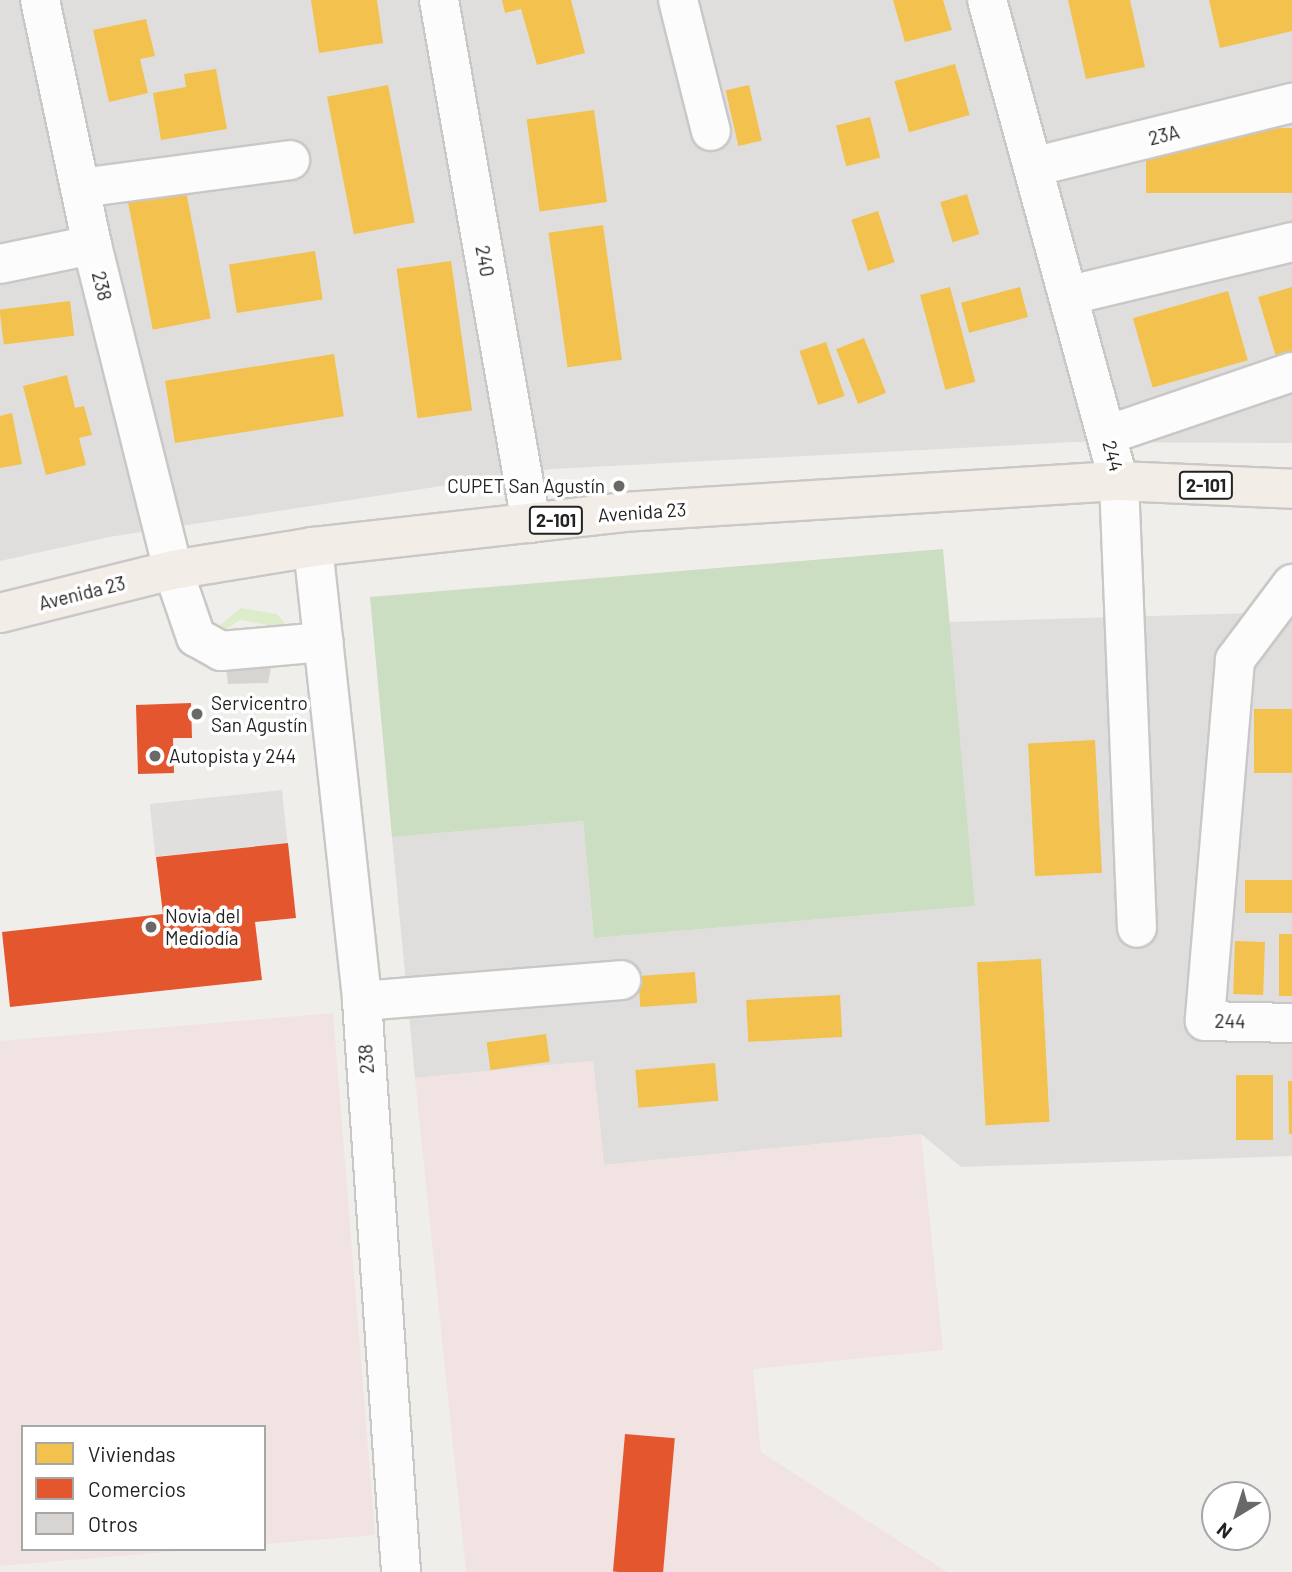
<!DOCTYPE html>
<meta charset="utf-8">
<style>
body{margin:0}
#map{position:relative;width:1292px;height:1572px;overflow:hidden;background:#f0eeeb;font-family:Barlow,sans-serif}
div>[style]{position:absolute}
.residential>*{inset:0;background:#dfdedc}
.commercial>*{inset:0;background:#f1e3e1}
.grass>*{inset:0;background:#ddeccb}
.forest>*{inset:0;background:#cbdec1}
.parking>*{inset:0;background:#e0dfde;transform-origin:0 0}
.homes>*{inset:0;background:#f2c14e;transform-origin:0 0}
.shops>*{inset:0;background:#e4572e;transform-origin:0 0}
.building>*{inset:0;background:#d7d4d2}
.roads{filter:drop-shadow(2px 0 #c9c8c7) drop-shadow(-2px 0 #c9c8c7) drop-shadow(0 2px #c9c8c7) drop-shadow(0 -2px #c9c8c7)}
.minor>*{height:38px;margin:-19px;padding:0 19px;transform-origin:19px;border-radius:19px;background:#fdfcfc}
.major>*{height:38px;margin:-19px;padding:0 19px;transform-origin:19px;border-radius:19px;background:#f3ede7}
.dots>*{width:19px;height:19px;translate:-50% -50%;box-sizing:border-box;border:4px solid #fff;border-radius:50%}
span{translate:-50% -50%;white-space:nowrap;text-align:center;line-height:1.15;-webkit-text-stroke:7px #fff;paint-order:stroke}
.shield-label span{padding:2px 5px;background:#fff;border:2px solid;border-radius:5px;-webkit-text-stroke-width:0}
.shield-label{font-size:18px;color:#222;font-weight:700}
.street-label{font-size:19px;color:#222}
.poi-label{font-size:19px;color:#222}
.right{translate:-100% -50%;text-align:right}
.left{translate:0 -50%;text-align:left}
.legend{position:absolute;left:21px;top:1425px;width:245px;height:126px;box-sizing:border-box;background:#fff;border:2px solid #a7a7a7;margin:0;padding:9px 12px;list-style:none;font-size:21px;color:#222}
.legend li{display:flex;align-items:center;gap:14px;height:35px}
.legend b{width:35px;border:2px solid #a7a7a7}
.north{position:absolute;left:1201px;top:1481px;width:70px;height:70px;box-sizing:border-box;background:#fff;border:2px solid #a7a7a7;border-radius:50%;rotate:218deg;font-size:19px;font-weight:700;line-height:28px;text-align:center;color:#222}
.north::after{content:'';display:block;margin:auto;width:24px;height:32px;background:#6a6968;clip-path:polygon(50% 0,100% 100%,50% 72%,0 100%)}
</style>
<div id="map">
<div class="residential">
<div style="clip-path:polygon(0 0,1292px 0,1292px 443px,1074px 442px,552px 469px,109px 537px,0 561px)"></div>
<div style="clip-path:polygon(1292px 612px,1292px 1156px,961px 1167px,921px 1134px,604px 1165px,593px 1061px,415px 1078px,392px 837px,583px 821px,594px 938px,975px 906px,949px 622px)"></div>
</div>
<div class="commercial">
<div style="clip-path:polygon(333px 1013px,375px 1535px,264px 1544px,264px 1427px,23px 1427px,23px 1549px,204px 1549px,0 1566px,0 1041px)"></div>
<div style="clip-path:polygon(593px 1061px,604px 1165px,921px 1134px,943px 1350px,753px 1369px,761px 1452px,947px 1572px,466px 1572px,415px 1078px)"></div>
</div>
<div class="grass">
<div style="clip-path:polygon(241px 608px,277px 614px,289px 629px,240px 620px,226px 629px,220px 625px)"></div>
</div>
<div class="forest">
<div style="clip-path:polygon(943px 549px,975px 906px,594px 938px,583px 821px,392px 837px,370px 597px)"></div>
</div>
<div class="parking">
<div style="left:282px;top:790px;width:53px;height:133px;rotate:84deg"></div>
</div>
<div class="homes">
<div style="clip-path:polygon(311px 0,377px 0,383px 43px,319px 53px)"></div>
<div style="clip-path:polygon(502px 0,571px 0,585px 53px,537px 65px,521px 9px,505px 13px)"></div>
<div style="clip-path:polygon(893px 0,943px 0,952px 30px,905px 42px)"></div>
<div style="clip-path:polygon(1068px 0,1130px 0,1145px 67px,1086px 79px)"></div>
<div style="clip-path:polygon(1209px 0,1292px 0,1292px 31px,1220px 48px)"></div>
<div style="clip-path:polygon(146px 19px,155px 56px,140px 59px,148px 93px,109px 102px,93px 30px)"></div>
<div style="left:955px;top:64px;width:53px;height:63px;rotate:74deg"></div>
<div style="clip-path:polygon(216px 69px,227px 129px,161px 140px,153px 93px,186px 87px,184px 74px)"></div>
<div style="left:388px;top:85px;width:140px;height:62px;rotate:79deg"></div>
<div style="left:749px;top:85px;width:57px;height:24px;rotate:77deg"></div>
<div style="left:594px;top:110px;width:93px;height:68px;rotate:82deg"></div>
<div style="left:870px;top:117px;width:42px;height:35px;rotate:76deg"></div>
<div style="left:1292px;top:128px;width:65px;height:146px;rotate:90deg"></div>
<div style="left:184px;top:181px;width:140px;height:59px;rotate:79deg"></div>
<div style="left:967px;top:194px;width:42px;height:28px;rotate:73deg"></div>
<div style="left:878px;top:211px;width:54px;height:28px;rotate:72deg"></div>
<div style="left:603px;top:225px;width:136px;height:55px;rotate:82deg"></div>
<div style="left:315px;top:251px;width:49px;height:87px;rotate:81deg"></div>
<div style="left:451px;top:261px;width:151px;height:55px;rotate:82deg"></div>
<div style="left:950px;top:287px;width:98px;height:31px;rotate:75deg"></div>
<div style="left:1020px;top:287px;width:31px;height:61px;rotate:75deg"></div>
<div style="clip-path:polygon(1292px 287px,1292px 359px,1278px 363px,1258px 297px)"></div>
<div style="left:1228px;top:291px;width:72px;height:99px;rotate:74deg"></div>
<div style="left:70px;top:301px;width:35px;height:71px;rotate:83deg"></div>
<div style="left:864px;top:338px;width:59px;height:30px;rotate:68deg"></div>
<div style="left:826px;top:342px;width:57px;height:28px;rotate:71deg"></div>
<div style="left:334px;top:354px;width:63px;height:171px;rotate:81deg"></div>
<div style="clip-path:polygon(67px 375px,75px 408px,84px 406px,92px 435px,79px 438px,86px 465px,46px 475px,23px 386px)"></div>
<div style="clip-path:polygon(12px 413px,22px 464px,0 468px,0 416px)"></div>
<div style="left:1292px;top:709px;width:64px;height:38px;rotate:90deg"></div>
<div style="left:1095px;top:740px;width:133px;height:67px;rotate:87deg"></div>
<div style="left:1292px;top:880px;width:33px;height:47px;rotate:90deg"></div>
<div style="left:1279px;top:934px;width:13px;height:62px"></div>
<div style="left:1235px;top:941px;width:30px;height:53px;rotate:2deg"></div>
<div style="left:1041px;top:959px;width:163px;height:64px;rotate:87deg"></div>
<div style="left:695px;top:972px;width:31px;height:57px;rotate:86deg"></div>
<div style="left:840px;top:995px;width:42px;height:94px;rotate:87deg"></div>
<div style="left:546px;top:1034px;width:28px;height:60px;rotate:82deg"></div>
<div style="left:715px;top:1063px;width:38px;height:80px;rotate:85deg"></div>
<div style="left:1236px;top:1075px;width:37px;height:65px"></div>
<div style="clip-path:polygon(1288px 1081px,1292px 1081px,1292px 1134px,1289px 1134px)"></div>
</div>
<div class="shops">
<div style="clip-path:polygon(191px 703px,192px 738px,173px 738px,174px 773px,138px 774px,136px 705px)"></div>
<div style="clip-path:polygon(288px 843px,296px 918px,255px 922px,262px 980px,10px 1007px,2px 932px,163px 914px,156px 857px)"></div>
<div style="left:625px;top:1434px;width:50px;height:138px;rotate:5deg"></div>
</div>
<div class="building">
<div style="clip-path:polygon(223px 640px,275px 648px,268px 683px,228px 684px)"></div>
</div>
<div class="roads">
<div class="minor">
<div style="left:40px;top:0;width:250px;rotate:78deg"></div>
<div style="left:92px;top:245px;width:335px;rotate:76deg"></div>
<div style="left:173px;top:570px;width:71px;rotate:71.1deg"></div>
<div style="left:196px;top:637px;width:29px;rotate:29deg"></div>
<div style="left:221px;top:651px;width:103px;rotate:-5deg"></div>
<div style="left:439px;top:0;width:531px;rotate:80.02deg"></div>
<div style="left:678px;top:0;width:135px;rotate:75.9deg"></div>
<div style="left:987px;top:0;width:499px;rotate:74.7deg"></div>
<div style="left:1119px;top:481px;width:447px;rotate:87.7deg"></div>
<div style="left:1037px;top:166px;width:263px;rotate:-13.9deg"></div>
<div style="left:81px;top:188px;width:211px;rotate:-7.6deg"></div>
<div style="left:0;top:264px;width:94px;rotate:-11.7deg"></div>
<div style="left:1070px;top:295px;width:228px;rotate:-13.4deg"></div>
<div style="left:1107px;top:435px;width:195px;rotate:-18.8deg"></div>
<div style="left:313px;top:547px;width:457px;rotate:83.8deg"></div>
<div style="left:362px;top:1001px;width:572px;rotate:86.09deg"></div>
<div style="left:1292px;top:584px;width:95px;rotate:126.9deg"></div>
<div style="left:1235px;top:660px;width:362px;rotate:94.8deg"></div>
<div style="left:1205px;top:1021px;width:87px;rotate:1.3deg"></div>
<div style="left:362px;top:1001px;width:260px;rotate:-4.6deg"></div>
</div>
<div class="major">
<div style="left:0;top:613px;width:178px;rotate:-14deg"></div>
<div style="left:173px;top:570px;width:142px;rotate:-9.3deg"></div>
<div style="left:313px;top:547px;width:312px;rotate:-6.4deg"></div>
<div style="left:623px;top:512px;width:497px;rotate:-3.6deg"></div>
<div style="left:1119px;top:481px;width:173px;rotate:2.6deg"></div>
</div>
</div>
<div class="dots">
<div style="left:619px;top:486px;background:#6a6968"></div>
<div style="left:197px;top:714px;background:#6a6968"></div>
<div style="left:155px;top:756px;background:#6a6968"></div>
<div style="left:151px;top:927px;background:#6a6968"></div>
</div>
<div class="shield-label">
<span style="left:1206px;top:485px">2-101</span>
<span style="left:556px;top:520px">2-101</span>
</div>
<div class="street-label">
<span style="left:1164px;top:135px;rotate:-14deg">23A</span>
<span style="left:485px;top:261px;rotate:80deg">240</span>
<span style="left:102px;top:286px;rotate:76deg">238</span>
<span style="left:1113px;top:456px;rotate:75deg">244</span>
<span style="left:642px;top:512px;rotate:-4deg">Avenida 23</span>
<span style="left:82px;top:593px;rotate:-14deg">Avenida 23</span>
<span style="left:1230px;top:1021px;rotate:1deg">244</span>
<span style="left:366px;top:1059px;rotate:-94deg">238</span>
</div>
<div class="poi-label">
<span class="right" style="left:605px;top:486px">CUPET San Agustín</span>
<span class="left" style="left:211px;top:714px">Servicentro<br>San Agustín</span>
<span class="left" style="left:169px;top:756px">Autopista y 244</span>
<span class="left" style="left:165px;top:927px">Novia del<br>Mediodía</span>
</div>
<ul class="legend">
<li><b style="height:19px;background:#f2c14e"></b>Viviendas</li>
<li><b style="height:19px;background:#e4572e"></b>Comercios</li>
<li><b style="height:19px;background:#d7d4d2"></b>Otros</li>
</ul>
<div class="north">N</div>
</div>
